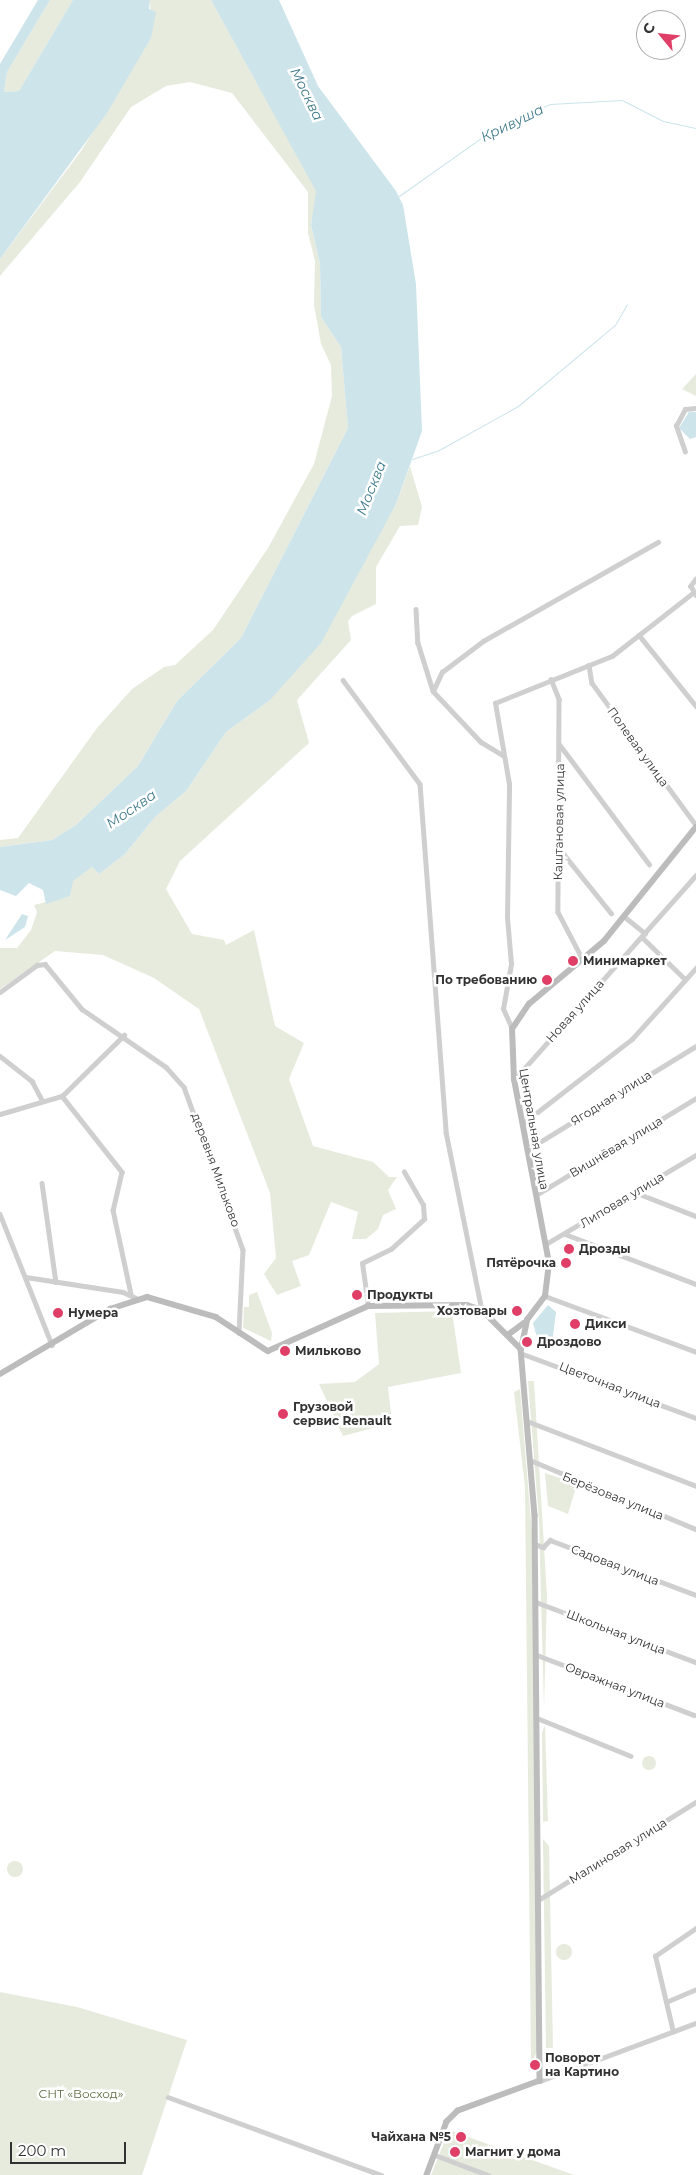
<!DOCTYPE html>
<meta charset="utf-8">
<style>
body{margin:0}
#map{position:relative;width:696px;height:2175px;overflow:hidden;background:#fff;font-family:Montserrat,sans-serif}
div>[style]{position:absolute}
.green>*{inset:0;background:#e7ebde}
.round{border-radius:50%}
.water>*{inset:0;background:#cce4ea}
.stream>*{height:1px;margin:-0.5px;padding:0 0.5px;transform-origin:0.5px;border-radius:0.5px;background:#cce4ea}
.street>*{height:4.5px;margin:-2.25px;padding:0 2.25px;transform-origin:2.25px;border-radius:2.25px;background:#cfcfcf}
.secondary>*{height:5.5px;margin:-2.75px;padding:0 2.75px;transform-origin:2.75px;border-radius:2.75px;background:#bcbcbc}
.dots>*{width:14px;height:14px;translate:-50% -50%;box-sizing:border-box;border:2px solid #fff;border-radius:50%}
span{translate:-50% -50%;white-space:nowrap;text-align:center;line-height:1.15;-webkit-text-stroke:5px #fff;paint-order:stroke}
.street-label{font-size:12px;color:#323232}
.poi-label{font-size:12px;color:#323232;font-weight:700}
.left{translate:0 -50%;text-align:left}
.right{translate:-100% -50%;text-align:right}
.park-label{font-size:12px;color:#5d6d40}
.water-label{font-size:14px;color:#407b8c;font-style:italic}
.north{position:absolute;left:636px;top:10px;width:50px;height:50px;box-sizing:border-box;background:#fff;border:1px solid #adadad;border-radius:50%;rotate:298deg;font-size:14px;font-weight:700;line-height:20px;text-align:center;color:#323232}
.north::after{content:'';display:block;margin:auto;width:18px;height:22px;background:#df3f66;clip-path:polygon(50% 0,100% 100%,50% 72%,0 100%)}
.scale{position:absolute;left:10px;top:2142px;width:116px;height:22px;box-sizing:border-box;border:2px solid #323232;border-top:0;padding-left:6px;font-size:15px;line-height:18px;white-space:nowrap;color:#323232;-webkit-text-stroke:4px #fff;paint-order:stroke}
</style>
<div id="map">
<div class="green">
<div style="clip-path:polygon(50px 0,73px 0,19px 91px,4px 92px,7px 72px)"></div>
<div style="clip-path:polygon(150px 0,211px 0,317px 191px,311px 225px,320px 264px,321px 317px,341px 347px,348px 428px,241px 638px,177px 701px,138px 766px,76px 825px,52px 840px,0 847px,0 840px,18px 838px,97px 728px,132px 689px,164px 667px,175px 665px,213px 630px,268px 548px,314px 464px,332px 396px,331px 365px,321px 344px,314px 305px,315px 261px,308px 233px,308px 192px,232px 93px,190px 82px,166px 86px,131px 107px,80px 182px,0 276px,0 259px,81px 151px,151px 38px)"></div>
<div style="clip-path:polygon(696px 374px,696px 396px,682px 389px)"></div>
<div style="clip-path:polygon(410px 466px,422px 507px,418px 525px,400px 526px,376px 567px,376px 604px,352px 616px,348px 621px,351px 640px,297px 700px,309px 743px,180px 861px,166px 889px,192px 934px,224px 940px,226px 945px,254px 930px,275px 1026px,304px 1043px,289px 1079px,313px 1146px,373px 1162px,389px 1177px,397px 1177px,388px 1190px,396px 1209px,383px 1215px,378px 1229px,366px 1239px,352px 1239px,358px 1212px,331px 1202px,309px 1255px,292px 1261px,301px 1286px,277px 1295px,264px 1274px,276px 1258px,270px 1193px,199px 1009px,154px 978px,103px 955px,55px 951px,0 989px,0 948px,17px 948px,31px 930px,37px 912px,34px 905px,70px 896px,72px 881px,92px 867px,99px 874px,125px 854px,155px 817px,186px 791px,226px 732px,270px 700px,358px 568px,396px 504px)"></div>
<div style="clip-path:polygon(257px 1292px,272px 1333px,271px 1341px,243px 1328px,244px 1307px,249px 1307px,249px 1295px)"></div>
<div style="clip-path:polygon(452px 1311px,461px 1373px,388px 1387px,392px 1423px,343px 1436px,319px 1384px,355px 1382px,379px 1364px,375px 1313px)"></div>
<div style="clip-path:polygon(528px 1381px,534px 1381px,547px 1596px,544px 1710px,539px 1521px)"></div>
<div style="clip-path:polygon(520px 1389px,532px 1533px,538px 2050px,531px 2064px,525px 1487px,514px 1392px)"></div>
<div style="clip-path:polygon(545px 1473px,577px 1484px,568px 1514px,548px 1506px)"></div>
<div style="clip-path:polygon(545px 1725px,548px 1821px,543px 1822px,542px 1733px)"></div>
<div class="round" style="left:642px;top:1756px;width:14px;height:14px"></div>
<div style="clip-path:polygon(543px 1839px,549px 1846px,553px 2048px,546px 2048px)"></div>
<div class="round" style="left:7px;top:1861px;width:16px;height:16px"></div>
<div class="round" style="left:556px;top:1944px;width:16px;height:16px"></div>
<div style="clip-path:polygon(0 1992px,77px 2007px,187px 2040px,142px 2175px,0 2175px)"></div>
<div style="clip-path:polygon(449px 2130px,574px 2175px,431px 2175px)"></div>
</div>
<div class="water">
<div style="clip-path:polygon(38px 0,50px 0,7px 72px,4px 92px,19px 91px,73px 0,150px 0,149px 9px,156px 12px,151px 38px,107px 113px,0 259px,0 64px)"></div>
<div style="clip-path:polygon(211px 0,279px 0,318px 86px,396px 191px,403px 205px,416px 284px,422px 431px,396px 504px,321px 643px,270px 700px,226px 732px,186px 791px,155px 817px,125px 854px,99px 874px,92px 867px,73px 881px,70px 896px,46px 904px,43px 890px,29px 883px,16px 896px,0 890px,0 847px,52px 840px,76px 825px,138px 766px,177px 701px,241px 638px,348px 428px,341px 347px,321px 317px,320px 264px,311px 225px,316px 191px)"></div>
<div style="clip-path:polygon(689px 412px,696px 412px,696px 437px,690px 439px,679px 428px)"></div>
<div style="clip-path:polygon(22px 914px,28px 916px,25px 927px,5px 940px)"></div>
<div style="clip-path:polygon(548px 1305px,556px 1312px,552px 1343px,539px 1345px,533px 1323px)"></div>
</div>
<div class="stream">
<div style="left:399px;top:196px;width:118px;rotate:-35.3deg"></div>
<div style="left:495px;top:128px;width:60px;rotate:-23.6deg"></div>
<div style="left:550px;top:104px;width:72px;rotate:-3.2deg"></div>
<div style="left:622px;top:100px;width:46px;rotate:27.1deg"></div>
<div style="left:663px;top:121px;width:34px;rotate:12deg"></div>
<div style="left:412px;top:459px;width:28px;rotate:-18deg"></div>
<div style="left:439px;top:450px;width:90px;rotate:-29.1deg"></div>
<div style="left:518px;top:406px;width:126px;rotate:-39.9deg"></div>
<div style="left:615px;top:325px;width:24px;rotate:-60deg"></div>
</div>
<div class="street">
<div style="left:685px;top:452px;width:28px;rotate:-109deg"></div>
<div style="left:676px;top:426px;width:19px;rotate:-62deg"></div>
<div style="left:685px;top:409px;width:11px;rotate:-5deg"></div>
<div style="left:696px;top:579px;width:9px;rotate:126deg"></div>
<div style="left:691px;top:586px;width:10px;rotate:61deg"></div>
<div style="left:416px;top:609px;width:34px;rotate:87deg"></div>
<div style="left:418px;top:643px;width:50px;rotate:72.6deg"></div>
<div style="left:433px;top:691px;width:70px;rotate:46.7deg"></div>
<div style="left:481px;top:742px;width:27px;rotate:31deg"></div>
<div style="left:639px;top:635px;width:91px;rotate:51.2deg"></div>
<div style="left:589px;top:665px;width:18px;rotate:81deg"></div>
<div style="left:592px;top:683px;width:176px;rotate:53.8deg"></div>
<div style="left:551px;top:679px;width:22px;rotate:68deg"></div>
<div style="left:559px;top:699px;width:213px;rotate:90.3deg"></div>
<div style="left:558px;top:912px;width:54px;rotate:62.5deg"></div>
<div style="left:343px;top:680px;width:129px;rotate:53.5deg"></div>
<div style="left:420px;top:784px;width:349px;rotate:85.7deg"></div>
<div style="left:446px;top:1132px;width:182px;rotate:78.6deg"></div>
<div style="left:433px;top:691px;width:21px;rotate:-65deg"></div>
<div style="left:442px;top:672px;width:51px;rotate:-37.1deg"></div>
<div style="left:483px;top:641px;width:201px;rotate:-29.5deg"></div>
<div style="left:560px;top:745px;width:149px;rotate:53.2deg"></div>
<div style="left:558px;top:847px;width:85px;rotate:51.2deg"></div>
<div style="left:625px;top:917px;width:26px;rotate:39deg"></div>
<div style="left:642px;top:937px;width:60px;rotate:44.3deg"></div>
<div style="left:0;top:992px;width:46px;rotate:-36.1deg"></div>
<div style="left:37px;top:965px;width:8px;rotate:-7deg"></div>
<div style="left:45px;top:964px;width:58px;rotate:50.6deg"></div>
<div style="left:82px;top:1009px;width:102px;rotate:34.6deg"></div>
<div style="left:166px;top:1067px;width:27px;rotate:48deg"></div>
<div style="left:184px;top:1087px;width:173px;rotate:70.1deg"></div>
<div style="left:243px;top:1250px;width:83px;rotate:92.8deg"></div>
<div style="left:512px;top:1029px;width:22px;rotate:-114deg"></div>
<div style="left:503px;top:1009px;width:46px;rotate:-79.9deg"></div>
<div style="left:511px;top:964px;width:47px;rotate:-94.9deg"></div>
<div style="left:507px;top:917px;width:133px;rotate:-89.1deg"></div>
<div style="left:509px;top:784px;width:82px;rotate:-99.8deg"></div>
<div style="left:495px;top:703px;width:126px;rotate:-21.9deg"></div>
<div style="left:612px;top:656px;width:104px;rotate:-38deg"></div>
<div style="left:0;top:1056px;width:41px;rotate:38deg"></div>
<div style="left:32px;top:1081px;width:21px;rotate:62deg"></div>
<div style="left:514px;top:1080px;width:274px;rotate:-48.4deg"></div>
<div style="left:62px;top:1096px;width:97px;rotate:51.7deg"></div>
<div style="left:122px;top:1172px;width:39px;rotate:103deg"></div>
<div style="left:113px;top:1210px;width:86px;rotate:77.9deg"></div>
<div style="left:0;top:1114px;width:65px;rotate:-16.2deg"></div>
<div style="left:62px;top:1096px;width:87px;rotate:-44.5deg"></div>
<div style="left:522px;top:1124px;width:139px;rotate:-37.7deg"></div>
<div style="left:632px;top:1039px;width:96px;rotate:-48deg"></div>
<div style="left:527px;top:1150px;width:198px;rotate:-31.6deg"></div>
<div style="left:42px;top:1183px;width:100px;rotate:82deg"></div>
<div style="left:637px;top:1193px;width:63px;rotate:21.3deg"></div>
<div style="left:536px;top:1195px;width:187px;rotate:-31.2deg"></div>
<div style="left:0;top:1214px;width:141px;rotate:68.3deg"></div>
<div style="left:565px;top:1234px;width:140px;rotate:20.9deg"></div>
<div style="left:546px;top:1244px;width:174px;rotate:-30.7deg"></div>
<div style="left:26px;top:1277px;width:98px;rotate:8.8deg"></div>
<div style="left:123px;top:1292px;width:14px;rotate:25deg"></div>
<div style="left:545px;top:1296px;width:161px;rotate:20.3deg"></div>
<div style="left:368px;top:1306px;width:43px;rotate:-97.9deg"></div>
<div style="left:362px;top:1263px;width:32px;rotate:-26deg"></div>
<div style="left:391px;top:1249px;width:45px;rotate:-42.3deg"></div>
<div style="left:424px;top:1219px;width:14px;rotate:-94deg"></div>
<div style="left:423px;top:1205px;width:38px;rotate:-120deg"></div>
<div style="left:523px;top:1354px;width:184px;rotate:20.3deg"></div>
<div style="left:527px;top:1421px;width:181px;rotate:21deg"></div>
<div style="left:530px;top:1460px;width:180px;rotate:22.6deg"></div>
<div style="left:535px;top:1544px;width:9px;rotate:21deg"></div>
<div style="left:543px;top:1547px;width:10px;rotate:-45deg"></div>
<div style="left:550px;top:1540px;width:156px;rotate:20.6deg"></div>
<div style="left:536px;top:1602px;width:171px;rotate:20.6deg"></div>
<div style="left:537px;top:1655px;width:168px;rotate:20.9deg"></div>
<div style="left:537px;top:1718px;width:101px;rotate:22deg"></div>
<div style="left:540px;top:1899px;width:184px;rotate:-31.9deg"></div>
<div style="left:666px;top:2002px;width:33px;rotate:-23deg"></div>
<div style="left:673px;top:2032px;width:78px;rotate:-103.3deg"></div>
<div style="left:655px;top:1956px;width:50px;rotate:-34.3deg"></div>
<div style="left:540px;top:2081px;width:166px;rotate:-20.4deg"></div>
<div style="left:168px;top:2097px;width:227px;rotate:20.1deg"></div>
<div style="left:435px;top:2155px;width:57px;rotate:20.7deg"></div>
</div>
<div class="secondary">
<div style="left:508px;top:1335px;width:20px;rotate:-37deg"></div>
<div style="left:521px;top:1349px;width:30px;rotate:-78deg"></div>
<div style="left:527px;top:1320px;width:30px;rotate:-53deg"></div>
<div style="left:545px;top:1296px;width:33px;rotate:-83deg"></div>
<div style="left:549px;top:1263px;width:186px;rotate:-100.8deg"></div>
<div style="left:514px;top:1080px;width:51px;rotate:-92.2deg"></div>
<div style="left:512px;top:1029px;width:30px;rotate:-56deg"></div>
<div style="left:529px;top:1004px;width:98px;rotate:-40deg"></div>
<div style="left:604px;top:941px;width:146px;rotate:-51.1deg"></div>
<div style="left:0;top:1374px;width:128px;rotate:-30.6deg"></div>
<div style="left:110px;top:1309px;width:39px;rotate:-18deg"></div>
<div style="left:147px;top:1297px;width:72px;rotate:16.2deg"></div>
<div style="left:216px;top:1317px;width:62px;rotate:33.2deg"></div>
<div style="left:268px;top:1351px;width:110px;rotate:-24.2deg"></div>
<div style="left:368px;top:1306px;width:99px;rotate:-0.6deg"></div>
<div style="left:467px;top:1305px;width:16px;rotate:18deg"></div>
<div style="left:482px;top:1310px;width:55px;rotate:45deg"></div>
<div style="left:521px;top:1349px;width:167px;rotate:85.2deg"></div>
<div style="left:535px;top:1515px;width:566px;rotate:89.49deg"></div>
<div style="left:540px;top:2081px;width:87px;rotate:159.9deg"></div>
<div style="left:458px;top:2111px;width:16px;rotate:135deg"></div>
<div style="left:447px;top:2122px;width:57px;rotate:110.7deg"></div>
</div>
<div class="dots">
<div style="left:573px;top:961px;background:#df3f66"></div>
<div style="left:547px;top:980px;background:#df3f66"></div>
<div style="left:569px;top:1249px;background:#df3f66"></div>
<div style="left:566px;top:1263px;background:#df3f66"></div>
<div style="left:357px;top:1295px;background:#df3f66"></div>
<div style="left:517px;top:1311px;background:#df3f66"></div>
<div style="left:58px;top:1313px;background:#df3f66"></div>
<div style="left:575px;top:1324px;background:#df3f66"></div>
<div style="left:527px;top:1342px;background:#df3f66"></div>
<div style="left:285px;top:1351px;background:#df3f66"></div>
<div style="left:283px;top:1414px;background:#df3f66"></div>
<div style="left:535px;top:2065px;background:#df3f66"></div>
<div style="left:461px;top:2137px;background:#df3f66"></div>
<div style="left:455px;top:2152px;background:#df3f66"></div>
</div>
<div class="street-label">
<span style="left:638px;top:747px;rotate:54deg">Полевая улица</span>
<span style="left:559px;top:822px;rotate:-89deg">Каштановая улица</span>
<span style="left:575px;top:1011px;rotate:-48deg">Новая улица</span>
<span style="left:611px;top:1098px;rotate:-32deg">Ягодная улица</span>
<span style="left:534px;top:1129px;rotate:80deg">Центральная улица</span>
<span style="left:616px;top:1147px;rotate:-31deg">Вишнёвая улица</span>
<span style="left:216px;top:1170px;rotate:70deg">деревня Мильково</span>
<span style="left:622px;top:1200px;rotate:-31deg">Липовая улица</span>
<span style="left:610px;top:1385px;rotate:21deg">Цветочная улица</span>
<span style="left:613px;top:1496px;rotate:22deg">Берёзовая улица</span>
<span style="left:615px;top:1565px;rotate:21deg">Садовая улица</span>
<span style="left:616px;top:1632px;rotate:21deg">Школьная улица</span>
<span style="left:615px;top:1685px;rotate:21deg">Овражная улица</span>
<span style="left:618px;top:1851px;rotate:-32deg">Малиновая улица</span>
</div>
<div class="poi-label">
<span class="left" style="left:583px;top:961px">Минимаркет</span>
<span class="right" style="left:537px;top:980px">По требованию</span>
<span class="left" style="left:579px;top:1249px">Дрозды</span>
<span class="right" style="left:556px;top:1263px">Пятёрочка</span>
<span class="left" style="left:367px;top:1295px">Продукты</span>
<span class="right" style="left:507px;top:1311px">Хозтовары</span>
<span class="left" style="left:68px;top:1313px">Нумера</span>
<span class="left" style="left:585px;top:1324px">Дикси</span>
<span class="left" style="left:537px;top:1342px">Дроздово</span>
<span class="left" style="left:295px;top:1351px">Мильково</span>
<span class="left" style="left:293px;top:1414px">Грузовой<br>сервис Renault</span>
<span class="left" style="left:545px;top:2065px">Поворот<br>на Картино</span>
<span class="right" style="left:451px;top:2137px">Чайхана №5</span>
<span class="left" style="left:465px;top:2152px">Магнит у дома</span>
</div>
<div class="park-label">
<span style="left:81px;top:2094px">СНТ «Восход»</span>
</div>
<div class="water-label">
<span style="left:307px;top:94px;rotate:64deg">Москва</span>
<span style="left:512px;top:123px;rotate:-26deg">Кривуша</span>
<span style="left:371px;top:488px;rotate:-68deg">Москва</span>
<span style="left:131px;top:809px;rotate:-34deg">Москва</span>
</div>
<div class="north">С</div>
<div class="scale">200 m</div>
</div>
